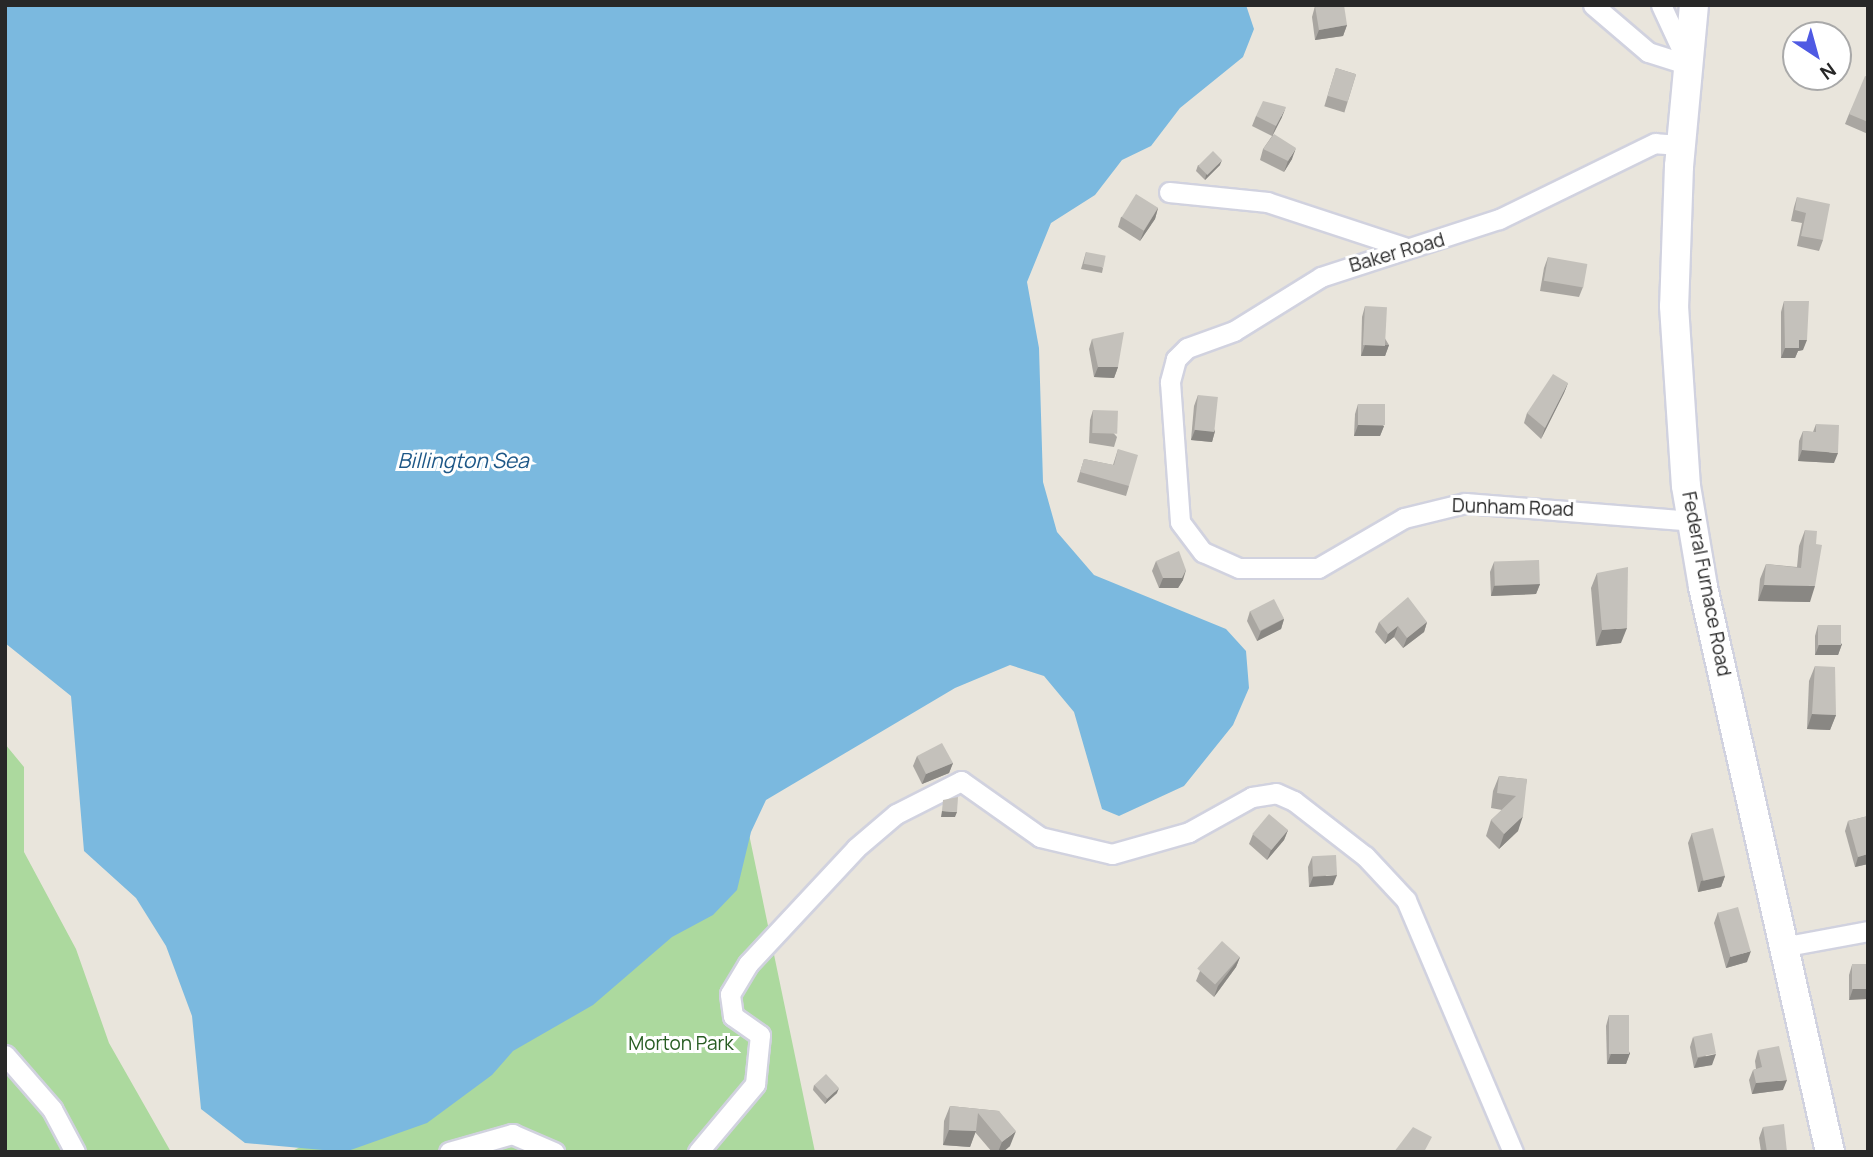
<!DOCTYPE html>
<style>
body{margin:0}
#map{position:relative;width:1873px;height:1157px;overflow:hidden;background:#e9e5dc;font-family:Manrope,sans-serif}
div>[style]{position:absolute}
.green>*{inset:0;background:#acd99e}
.water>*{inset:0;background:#7bb9df}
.roads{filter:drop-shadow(2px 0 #d1d2df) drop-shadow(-2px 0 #d1d2df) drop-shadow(0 2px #d1d2df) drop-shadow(0 -2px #d1d2df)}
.minor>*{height:19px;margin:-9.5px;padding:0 9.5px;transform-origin:9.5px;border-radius:9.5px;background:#fff}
.secondary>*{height:28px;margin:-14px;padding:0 14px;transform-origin:14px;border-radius:14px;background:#fff}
.wall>*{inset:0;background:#a9a6a1;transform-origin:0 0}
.shaded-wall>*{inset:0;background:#898783}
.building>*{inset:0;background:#c4c1bb;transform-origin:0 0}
span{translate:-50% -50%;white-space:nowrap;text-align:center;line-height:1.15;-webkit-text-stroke:6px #fff;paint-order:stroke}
.street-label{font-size:19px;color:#282828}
.park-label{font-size:19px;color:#275c22}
.water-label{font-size:21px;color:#1d5787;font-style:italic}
.frame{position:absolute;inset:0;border:7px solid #282828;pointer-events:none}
.north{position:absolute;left:1782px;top:21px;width:70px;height:70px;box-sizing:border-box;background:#fff;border:2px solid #a9a9a9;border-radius:50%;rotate:144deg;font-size:19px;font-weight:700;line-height:28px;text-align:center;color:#282828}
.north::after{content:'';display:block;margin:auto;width:24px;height:32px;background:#4f5ae3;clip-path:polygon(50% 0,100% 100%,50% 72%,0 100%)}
</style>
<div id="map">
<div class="green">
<div style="clip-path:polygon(5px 744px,24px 767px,24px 852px,76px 949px,109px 1043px,171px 1152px,5px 1152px)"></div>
<div style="clip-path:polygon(744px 810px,815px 1152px,290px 1152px,401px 1099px)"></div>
</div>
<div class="water">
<div style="clip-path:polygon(5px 5px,1246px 5px,1254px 29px,1243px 57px,1180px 108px,1151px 146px,1122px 160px,1095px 195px,1051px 223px,1027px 282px,1039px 348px,1043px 482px,1057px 532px,1094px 575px,1226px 629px,1246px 651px,1249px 688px,1233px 725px,1184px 786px,1119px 816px,1102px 809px,1074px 712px,1044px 676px,1010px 665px,955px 688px,766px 800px,751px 832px,737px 890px,713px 915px,672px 937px,593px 1005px,513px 1051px,492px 1075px,427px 1123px,345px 1152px,245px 1143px,201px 1109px,192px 1016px,166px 946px,136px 898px,84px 851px,71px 696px,5px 643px)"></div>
</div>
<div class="roads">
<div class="minor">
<div style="left:1593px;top:5px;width:72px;rotate:40.5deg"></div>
<div style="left:1648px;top:52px;width:43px;rotate:17.6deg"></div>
<div style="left:1661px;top:5px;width:62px;rotate:65.1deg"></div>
<div style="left:1681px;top:145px;width:26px;rotate:-176deg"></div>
<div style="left:1655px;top:143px;width:174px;rotate:154deg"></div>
<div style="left:1499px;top:219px;width:187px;rotate:162deg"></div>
<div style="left:1321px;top:277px;width:102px;rotate:148.2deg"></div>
<div style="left:1234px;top:331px;width:50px;rotate:160.1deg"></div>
<div style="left:1187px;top:348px;width:16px;rotate:135deg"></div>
<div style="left:1176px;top:359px;width:24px;rotate:105deg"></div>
<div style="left:1170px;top:382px;width:140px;rotate:85.9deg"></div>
<div style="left:1180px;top:522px;width:38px;rotate:53deg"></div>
<div style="left:1203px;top:552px;width:39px;rotate:24deg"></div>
<div style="left:1239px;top:568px;width:79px"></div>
<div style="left:1318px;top:568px;width:99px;rotate:-30.2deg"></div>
<div style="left:1404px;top:518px;width:63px;rotate:-13.8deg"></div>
<div style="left:1465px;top:503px;width:228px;rotate:4.5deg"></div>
<div style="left:1169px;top:192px;width:99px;rotate:5.8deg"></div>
<div style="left:1267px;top:202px;width:144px;rotate:18.2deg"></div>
<div style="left:1787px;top:946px;width:82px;rotate:-10.5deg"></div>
<div style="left:5px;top:1055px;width:72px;rotate:49deg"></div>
<div style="left:52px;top:1109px;width:49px;rotate:61.9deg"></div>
<div style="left:449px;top:1152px;width:66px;rotate:-15.9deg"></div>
<div style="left:512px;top:1134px;width:46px;rotate:23.2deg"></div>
<div style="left:698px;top:1152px;width:89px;rotate:-50deg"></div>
<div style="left:755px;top:1084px;width:49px;rotate:-84.2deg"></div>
<div style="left:760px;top:1035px;width:33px;rotate:-145deg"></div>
<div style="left:733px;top:1016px;width:22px;rotate:-98deg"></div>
<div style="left:730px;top:994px;width:35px;rotate:-59deg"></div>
<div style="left:748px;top:964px;width:158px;rotate:-47deg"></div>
<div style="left:856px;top:848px;width:52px;rotate:-40.4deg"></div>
<div style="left:896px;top:814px;width:73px;rotate:-26.9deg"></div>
<div style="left:961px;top:781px;width:97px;rotate:35.3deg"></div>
<div style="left:1040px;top:837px;width:74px;rotate:13.3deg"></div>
<div style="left:1112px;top:854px;width:80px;rotate:-15.9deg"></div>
<div style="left:1189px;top:832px;width:72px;rotate:-29.1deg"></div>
<div style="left:1252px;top:797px;width:24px;rotate:-9deg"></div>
<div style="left:1276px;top:793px;width:20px;rotate:24deg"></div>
<div style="left:1294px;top:801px;width:90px;rotate:37.8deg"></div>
<div style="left:1365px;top:856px;width:60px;rotate:47deg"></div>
<div style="left:1406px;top:900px;width:274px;rotate:67deg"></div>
</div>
<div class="secondary">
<div style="left:1694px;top:5px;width:162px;rotate:95.3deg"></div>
<div style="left:1679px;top:166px;width:140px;rotate:92deg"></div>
<div style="left:1674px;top:306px;width:180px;rotate:86.2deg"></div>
<div style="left:1686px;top:486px;width:102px;rotate:80.4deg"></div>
<div style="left:1703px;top:587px;width:579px;rotate:77.33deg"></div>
</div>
</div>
<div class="wall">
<div style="clip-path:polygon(1315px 6px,1347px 25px,1343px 36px,1315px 40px,1312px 17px)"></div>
<div style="left:1336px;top:68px;width:21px;height:40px;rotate:17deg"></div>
<div style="clip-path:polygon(1868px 77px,1868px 134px,1845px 124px,1849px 114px)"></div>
<div style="clip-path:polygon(1256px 116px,1282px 117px,1273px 135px,1292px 159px,1284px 172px,1260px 160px,1263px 149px,1272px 136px,1252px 126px)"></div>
<div style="clip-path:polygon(1198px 165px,1220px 165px,1205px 180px,1196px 171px)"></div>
<div style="clip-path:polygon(1797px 197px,1823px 240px,1819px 251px,1797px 246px,1802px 223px,1791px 221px,1794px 207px)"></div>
<div style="clip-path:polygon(1158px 208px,1155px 219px,1140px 241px,1118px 227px,1121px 217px)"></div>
<div style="clip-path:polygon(1086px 252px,1103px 268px,1102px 273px,1081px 269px)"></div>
<div style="clip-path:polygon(1548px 257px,1583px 287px,1579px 297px,1540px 291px,1544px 268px)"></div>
<div style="clip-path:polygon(1784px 301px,1803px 350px,1798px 351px,1795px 358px,1781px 358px,1781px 312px)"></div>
<div style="clip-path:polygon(1365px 306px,1389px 345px,1385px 356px,1361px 356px,1362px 317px)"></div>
<div style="clip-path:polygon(1092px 339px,1118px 367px,1114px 378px,1094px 377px,1089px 349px)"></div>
<div style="clip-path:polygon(1568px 383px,1564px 393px,1541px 439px,1524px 423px,1527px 413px)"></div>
<div style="clip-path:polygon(1198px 395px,1215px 431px,1212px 442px,1191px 440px,1194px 406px)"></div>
<div style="clip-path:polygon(1358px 404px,1384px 426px,1380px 436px,1354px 436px,1355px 414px)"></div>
<div style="clip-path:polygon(1093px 410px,1117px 437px,1114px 447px,1089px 443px,1090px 420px)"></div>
<div style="clip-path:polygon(1816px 424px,1834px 463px,1798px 461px,1799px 441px,1803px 431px,1813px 432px)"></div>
<div style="clip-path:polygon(1118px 449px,1129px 486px,1126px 496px,1077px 482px,1084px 459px,1113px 465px)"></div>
<div style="clip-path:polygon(1805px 530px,1810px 602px,1758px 601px,1760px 579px,1766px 564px,1797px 567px,1799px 546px)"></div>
<div style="clip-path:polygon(1156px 561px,1183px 580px,1178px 588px,1159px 588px,1152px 571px)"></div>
<div style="clip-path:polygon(1494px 562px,1540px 584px,1536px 594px,1491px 596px,1490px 572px)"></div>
<div style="clip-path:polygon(1597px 573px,1621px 643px,1596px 646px,1591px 588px)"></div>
<div style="clip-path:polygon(1250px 611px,1284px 619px,1281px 629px,1257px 641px,1247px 621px)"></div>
<div style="clip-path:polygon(1379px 622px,1427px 622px,1424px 632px,1403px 648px,1394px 637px,1385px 644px,1375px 632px)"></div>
<div style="clip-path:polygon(1818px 625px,1842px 644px,1838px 655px,1815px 655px,1815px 636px)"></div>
<div style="clip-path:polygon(1815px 666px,1836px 715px,1830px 730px,1807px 729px,1809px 681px)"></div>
<div style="clip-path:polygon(917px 756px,953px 763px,949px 773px,922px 784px,913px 766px)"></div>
<div style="clip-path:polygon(1499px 776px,1527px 779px,1518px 831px,1499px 849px,1486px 836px,1491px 820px,1502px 810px,1491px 808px,1493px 791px)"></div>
<div style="clip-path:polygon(1868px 816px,1868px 864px,1855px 867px,1845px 831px,1848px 821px)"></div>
<div style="clip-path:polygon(1288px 830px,1284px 840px,1267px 860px,1249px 844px,1253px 834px)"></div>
<div style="clip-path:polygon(1692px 833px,1725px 876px,1721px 887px,1698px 892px,1688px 843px)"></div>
<div style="clip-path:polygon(1312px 857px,1333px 885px,1309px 887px,1308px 867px)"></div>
<div style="clip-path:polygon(1718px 912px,1747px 962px,1726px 968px,1714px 923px)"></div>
<div style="clip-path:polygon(1240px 957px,1236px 967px,1214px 997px,1196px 981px,1200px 971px)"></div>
<div style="clip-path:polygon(1868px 964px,1849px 1000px,1849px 975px,1852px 965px)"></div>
<div style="clip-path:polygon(1609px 1015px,1630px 1053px,1626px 1064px,1607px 1064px,1606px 1026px)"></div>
<div style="clip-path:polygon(1693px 1037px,1712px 1065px,1694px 1068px,1690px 1047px)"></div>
<div style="clip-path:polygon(1758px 1050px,1783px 1090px,1752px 1094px,1749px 1080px,1753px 1070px,1756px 1069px,1755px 1061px)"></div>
<div style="clip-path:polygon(814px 1085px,837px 1093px,825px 1104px,813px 1090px)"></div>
<div style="clip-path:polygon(950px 1106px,999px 1111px,1010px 1146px,1003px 1152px,992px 1152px,975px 1132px,970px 1147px,943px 1145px,944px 1121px)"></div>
<div style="clip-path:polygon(1763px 1127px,1787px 1152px,1761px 1152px,1759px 1138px)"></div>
</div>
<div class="shaded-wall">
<div style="clip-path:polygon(1347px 25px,1343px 36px,1315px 40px,1319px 30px)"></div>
<div style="clip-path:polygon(1286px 107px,1282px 117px,1272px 136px,1276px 126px)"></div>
<div style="clip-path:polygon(1296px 148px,1292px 159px,1284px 172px,1288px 161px)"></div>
<div style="clip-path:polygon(1222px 160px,1220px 165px,1205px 180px,1206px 175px)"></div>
<div style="clip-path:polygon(1158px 208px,1155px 219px,1140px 241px,1144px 231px)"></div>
<div style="clip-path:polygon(1799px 340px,1807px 340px,1803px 350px,1798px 351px,1795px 358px,1781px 358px,1785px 348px)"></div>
<div style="clip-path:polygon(1365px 345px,1389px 345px,1385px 356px,1361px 356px)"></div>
<div style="clip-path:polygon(1098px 367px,1118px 367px,1114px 378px,1094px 377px)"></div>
<div style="clip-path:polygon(1568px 383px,1564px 393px,1541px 439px,1545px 428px)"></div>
<div style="clip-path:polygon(1358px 425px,1384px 426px,1380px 436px,1354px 436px)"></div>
<div style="clip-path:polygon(1195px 430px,1215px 431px,1212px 442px,1191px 440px)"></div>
<div style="clip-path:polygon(1802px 450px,1838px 453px,1834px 463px,1798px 461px)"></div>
<div style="clip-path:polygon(1186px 570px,1183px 580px,1178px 588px,1159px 588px,1163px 578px)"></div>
<div style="clip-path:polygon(1540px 584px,1536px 594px,1491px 596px,1494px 586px)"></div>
<div style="clip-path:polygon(1764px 585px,1815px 586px,1810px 602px,1758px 601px)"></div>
<div style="clip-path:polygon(1284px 619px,1281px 629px,1257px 641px,1261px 631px)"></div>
<div style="clip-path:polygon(1427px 622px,1424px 632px,1403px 648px,1407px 638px)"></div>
<div style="clip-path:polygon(1398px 626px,1394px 637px,1385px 644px,1388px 634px)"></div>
<div style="clip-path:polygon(1627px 628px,1621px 643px,1596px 646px,1602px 630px)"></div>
<div style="clip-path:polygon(1842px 644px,1838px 655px,1815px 655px,1819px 645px)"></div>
<div style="clip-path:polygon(1812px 714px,1836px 715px,1830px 730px,1807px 729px)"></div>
<div style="clip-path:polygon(953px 763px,949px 773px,922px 784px,926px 774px)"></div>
<div style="clip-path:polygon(942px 811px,957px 812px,955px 817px,941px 817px)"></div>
<div style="clip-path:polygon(1523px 816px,1518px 831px,1499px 849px,1504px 834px)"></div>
<div style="clip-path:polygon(1288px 830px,1284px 840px,1267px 860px,1271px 850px)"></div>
<div style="clip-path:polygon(1868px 854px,1868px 864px,1855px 867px,1858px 857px)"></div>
<div style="clip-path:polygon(1337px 875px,1333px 885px,1309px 887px,1313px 877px)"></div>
<div style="clip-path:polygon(1725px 876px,1721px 887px,1698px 892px,1701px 881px)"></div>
<div style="clip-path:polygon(1751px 951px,1747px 962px,1726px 968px,1730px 957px)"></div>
<div style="clip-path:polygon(1240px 957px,1236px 967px,1214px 997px,1218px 986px)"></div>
<div style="clip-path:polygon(1853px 989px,1868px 989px,1868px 999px,1849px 1000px)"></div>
<div style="clip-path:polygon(1630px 1053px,1626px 1064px,1607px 1064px,1611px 1054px)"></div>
<div style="clip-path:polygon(1716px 1054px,1712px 1065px,1694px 1068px,1698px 1058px)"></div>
<div style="clip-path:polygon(1787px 1080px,1783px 1090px,1752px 1094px,1756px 1083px)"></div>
<div style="clip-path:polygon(839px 1088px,837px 1093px,825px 1104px,827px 1099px)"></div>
<div style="clip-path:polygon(949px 1130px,976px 1131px,970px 1147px,943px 1145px)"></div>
<div style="clip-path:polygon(1016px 1131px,1010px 1146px,1003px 1152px,998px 1152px,1002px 1142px)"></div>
</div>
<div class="building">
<div style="clip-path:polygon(1322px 5px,1344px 5px,1347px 25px,1319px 30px,1315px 6px)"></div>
<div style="left:1336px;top:68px;width:21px;height:29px;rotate:17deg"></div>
<div style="clip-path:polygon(1865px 76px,1868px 77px,1868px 122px,1849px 114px)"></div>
<div style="clip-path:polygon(1263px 101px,1286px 107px,1276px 126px,1256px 116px)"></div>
<div style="clip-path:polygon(1274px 134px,1296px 148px,1288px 161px,1263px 149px)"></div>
<div style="left:1213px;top:151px;width:13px;height:21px;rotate:45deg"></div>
<div style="left:1136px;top:194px;width:26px;height:27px;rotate:32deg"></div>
<div style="clip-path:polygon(1797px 197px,1830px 204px,1823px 240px,1801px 236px,1806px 213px,1795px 210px)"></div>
<div style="left:1086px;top:252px;width:20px;height:12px;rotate:11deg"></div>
<div style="left:1548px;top:257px;width:40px;height:24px;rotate:10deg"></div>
<div style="clip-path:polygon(1784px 301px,1809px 301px,1807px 340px,1799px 340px,1799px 348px,1785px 348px)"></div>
<div style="left:1365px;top:306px;width:22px;height:39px;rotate:3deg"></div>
<div style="clip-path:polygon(1124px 332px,1118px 367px,1098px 367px,1092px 339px)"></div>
<div style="clip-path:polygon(1553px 374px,1568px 383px,1545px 428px,1527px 413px)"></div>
<div style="left:1198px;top:395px;width:20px;height:35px;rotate:6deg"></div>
<div style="left:1358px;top:404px;width:27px;height:21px"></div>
<div style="left:1093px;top:410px;width:25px;height:23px;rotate:2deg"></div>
<div style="clip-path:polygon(1816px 424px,1839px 425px,1838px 453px,1802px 450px,1803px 431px,1816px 432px)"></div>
<div style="clip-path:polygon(1118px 449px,1138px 455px,1129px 486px,1080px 472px,1084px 459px,1114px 465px)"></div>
<div style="clip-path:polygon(1805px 530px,1817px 531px,1816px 544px,1822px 545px,1815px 586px,1764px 585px,1766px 564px,1801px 568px)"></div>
<div style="clip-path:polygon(1179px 551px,1186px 570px,1182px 578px,1163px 578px,1156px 561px)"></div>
<div style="left:1539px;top:560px;width:24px;height:45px;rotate:88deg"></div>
<div style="clip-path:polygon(1628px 567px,1627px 628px,1602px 630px,1597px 573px)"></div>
<div style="clip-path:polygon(1408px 597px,1427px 622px,1407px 638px,1398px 626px,1388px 634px,1379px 622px)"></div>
<div style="left:1274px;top:599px;width:22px;height:27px;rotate:63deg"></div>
<div style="left:1818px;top:625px;width:23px;height:20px"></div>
<div style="clip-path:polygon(1815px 666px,1835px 667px,1836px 715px,1812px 714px)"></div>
<div style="clip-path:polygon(942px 743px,953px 763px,926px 774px,917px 756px)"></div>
<div style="clip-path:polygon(1499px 776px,1527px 779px,1523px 816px,1504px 834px,1491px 820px,1516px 796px,1497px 793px)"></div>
<div style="clip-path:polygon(958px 797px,957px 812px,942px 811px,943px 800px)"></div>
<div style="left:1269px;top:814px;width:25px;height:26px;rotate:40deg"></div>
<div style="clip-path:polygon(1868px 816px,1868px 854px,1858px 857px,1848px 821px)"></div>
<div style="left:1713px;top:828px;width:49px;height:22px;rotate:76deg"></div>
<div style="left:1336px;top:855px;width:20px;height:24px;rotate:87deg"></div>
<div style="left:1738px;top:907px;width:46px;height:21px;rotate:74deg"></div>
<div style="left:1222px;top:941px;width:24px;height:37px;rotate:42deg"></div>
<div style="left:1868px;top:964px;width:25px;height:16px;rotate:90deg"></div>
<div style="left:1609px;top:1015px;width:20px;height:39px"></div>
<div style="left:1712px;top:1033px;width:21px;height:19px;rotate:79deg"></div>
<div style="clip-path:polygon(1779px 1046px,1787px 1080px,1756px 1083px,1753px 1070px,1762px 1067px,1758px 1050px)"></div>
<div style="left:826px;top:1074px;width:19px;height:16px;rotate:47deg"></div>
<div style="clip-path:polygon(950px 1106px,999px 1111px,1016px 1131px,1002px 1142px,978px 1113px,976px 1131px,949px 1130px)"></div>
<div style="clip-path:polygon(1784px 1124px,1787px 1152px,1767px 1152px,1763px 1127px)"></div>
<div style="clip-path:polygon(1413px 1127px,1432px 1137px,1424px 1152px,1394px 1152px)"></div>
</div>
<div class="street-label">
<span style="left:1397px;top:253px;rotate:-16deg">Baker Road</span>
<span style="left:1513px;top:508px;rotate:2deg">Dunham Road</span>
<span style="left:1706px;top:584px;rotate:79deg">Federal Furnace Road</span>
</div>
<div class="park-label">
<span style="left:681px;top:1044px">Morton Park</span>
</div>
<div class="water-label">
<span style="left:463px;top:460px">Billington Sea</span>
</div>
<div class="frame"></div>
<div class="north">N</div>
</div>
